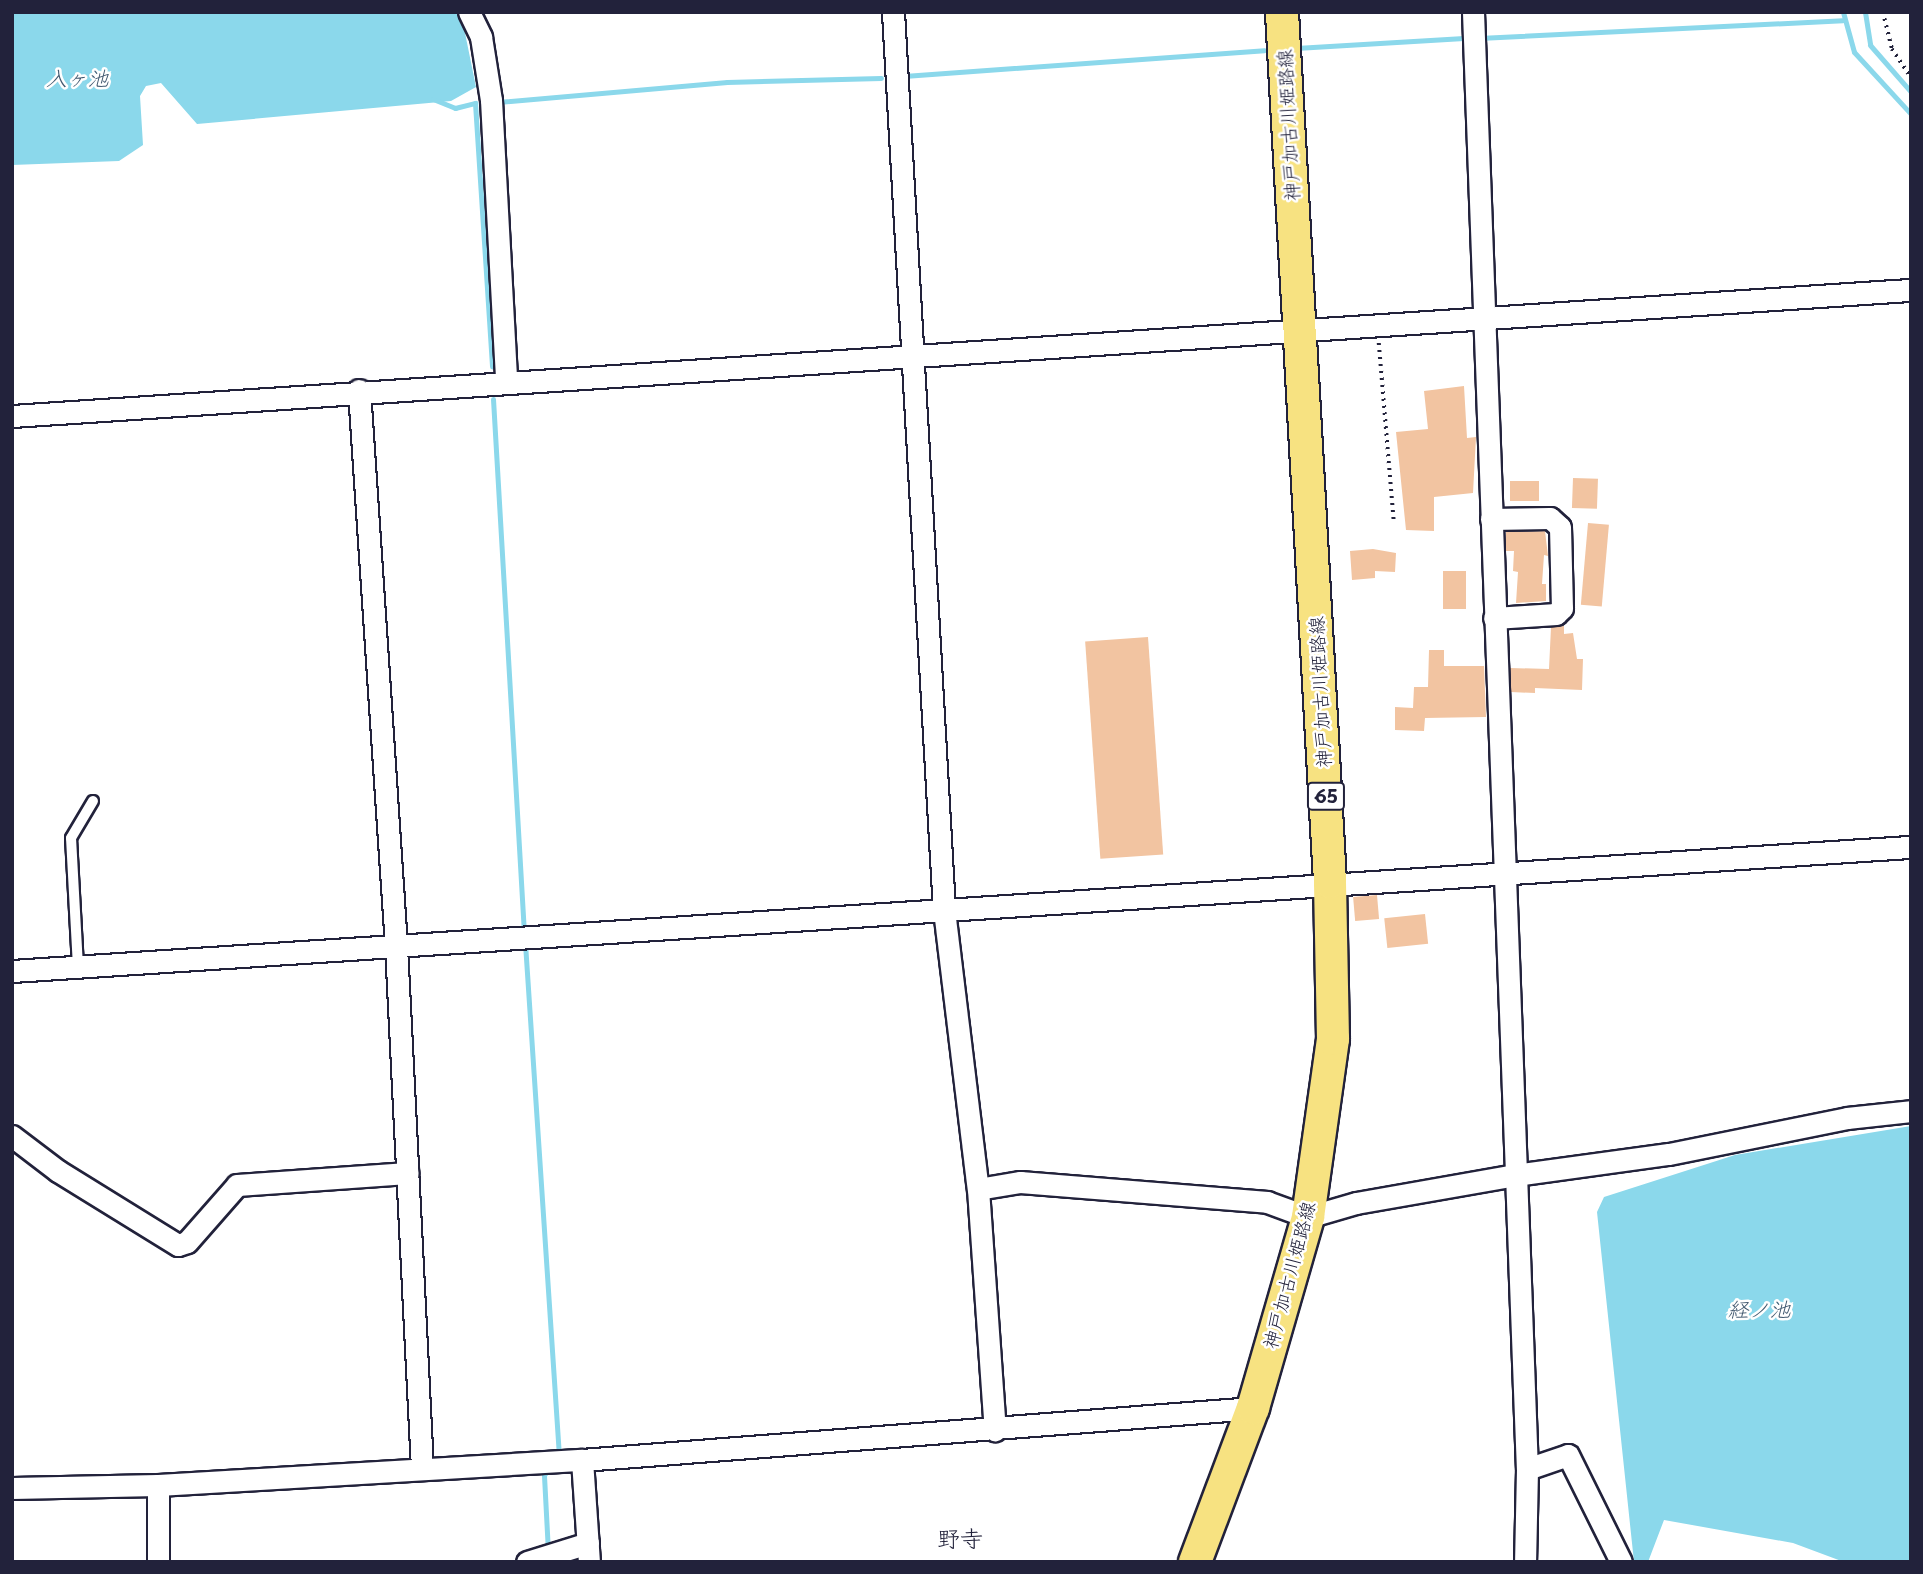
<!DOCTYPE html>
<meta charset="utf-8">
<style>
body{margin:0}
#map{position:relative;width:1923px;height:1574px;overflow:hidden;background:#fff;font-family:"Playpen Sans","Klee One",sans-serif}
div>[style]{position:absolute}
.water>*{inset:0;background:#8bd8eb}
.stream>*{height:5px;margin:-2.5px;padding:0 2.5px;transform-origin:2.5px;border-radius:2.5px;background:#8bd8eb}
.building>*{inset:0;background:#f2c4a1;transform-origin:0 0}
.path>*{height:3.5px;margin-top:-1.75px;transform-origin:0;background:repeating-linear-gradient(90deg,#22223b 0 2px,transparent 0 7px)}
.roads{filter:drop-shadow(2px 0 #22223b) drop-shadow(-2px 0 #22223b) drop-shadow(0 2px #22223b) drop-shadow(0 -2px #22223b)}
.service>*{height:10px;margin:-5px;padding:0 5px;transform-origin:5px;border-radius:5px;background:#fff}
.minor>*{height:21px;margin:-10.5px;padding:0 10.5px;transform-origin:10.5px;border-radius:10.5px;background:#fff}
.primary>*{height:32px;margin:-16px;padding:0 16px;transform-origin:16px;border-radius:16px;background:#f7e281}
span{translate:-50% -50%;white-space:nowrap;text-align:center;line-height:1.15;-webkit-text-stroke:5px #fff;paint-order:stroke}
.shield-label span{padding:2px 5px;background:#fff;border:2px solid;border-radius:5px;-webkit-text-stroke-width:0}
.shield-label{font-size:18px;color:#22223b;font-weight:700}
.street-label{font-size:19px;color:#22223b}
.water-label{font-size:21px;color:#425970;font-style:italic}
.quarter-label{font-size:23px;color:#22223b}
.frame{position:absolute;inset:0;border:14px solid #22223b;pointer-events:none}
</style>
<div id="map">
<div class="water">
<div style="clip-path:polygon(12px 12px,456px 12px,464px 28px,476px 87px,451px 101px,197px 124px,161px 83px,146px 86px,140px 96px,143px 145px,119px 161px,12px 165px)"></div>
<div style="clip-path:polygon(1911px 1126px,1911px 1562px,1844px 1562px,1793px 1543px,1664px 1520px,1648px 1562px,1634px 1562px,1597px 1212px,1604px 1197px,1735px 1155px)"></div>
</div>
<div class="stream">
<div style="left:1843px;top:12px;width:41px;rotate:74.6deg"></div>
<div style="left:1854px;top:52px;width:84px;rotate:47.4deg"></div>
<div style="left:1865px;top:12px;width:33px;rotate:81deg"></div>
<div style="left:1870px;top:45px;width:62px;rotate:48.9deg"></div>
<div style="left:1479px;top:38px;width:364px;rotate:-2.8deg"></div>
<div style="left:1296px;top:48px;width:168px;rotate:-3.4deg"></div>
<div style="left:904px;top:76px;width:361px;rotate:-4.1deg"></div>
<div style="left:433px;top:99px;width:24px;rotate:22deg"></div>
<div style="left:455px;top:108px;width:21px;rotate:-14deg"></div>
<div style="left:475px;top:103px;width:264px;rotate:86.3deg"></div>
<div style="left:498px;top:102px;width:230px;rotate:-5deg"></div>
<div style="left:727px;top:82px;width:154px;rotate:-1.5deg"></div>
<div style="left:493px;top:399px;width:535px;rotate:86.68deg"></div>
<div style="left:525px;top:943px;width:514px;rotate:86.21deg"></div>
<div style="left:548px;top:1552px;width:77px;rotate:-93deg"></div>
<div style="left:544px;top:1475px;width:8px;rotate:-50deg"></div>
</div>
<div class="building">
<div style="clip-path:polygon(1464px 386px,1467px 438px,1476px 437px,1473px 493px,1434px 497px,1434px 531px,1406px 530px,1396px 432px,1428px 429px,1424px 391px)"></div>
<div style="left:1573px;top:478px;width:25px;height:30px;rotate:2deg"></div>
<div style="left:1510px;top:481px;width:29px;height:20px"></div>
<div style="left:1588px;top:523px;width:21px;height:82px;rotate:5deg"></div>
<div style="clip-path:polygon(1545px 531px,1548px 556px,1544px 555px,1542px 584px,1546px 584px,1546px 601px,1516px 603px,1518px 572px,1513px 571px,1514px 551px,1506px 551px,1506px 532px)"></div>
<div style="clip-path:polygon(1373px 549px,1396px 553px,1395px 572px,1375px 571px,1375px 578px,1352px 580px,1350px 551px)"></div>
<div style="left:1443px;top:571px;width:23px;height:38px"></div>
<div style="clip-path:polygon(1564px 626px,1564px 634px,1573px 633px,1577px 659px,1583px 659px,1582px 690px,1535px 688px,1535px 693px,1511px 692px,1510px 668px,1549px 669px,1551px 627px)"></div>
<div style="left:1148px;top:637px;width:218px;height:63px;rotate:86deg"></div>
<div style="clip-path:polygon(1429px 650px,1444px 650px,1444px 666px,1484px 666px,1486px 717px,1425px 718px,1424px 731px,1395px 730px,1395px 707px,1413px 708px,1414px 687px,1428px 687px)"></div>
<div style="left:1377px;top:895px;width:24px;height:24px;rotate:85deg"></div>
<div style="left:1425px;top:914px;width:30px;height:41px;rotate:84deg"></div>
</div>
<div class="path">
<div style="left:1883px;top:12px;width:38px;rotate:76deg"></div>
<div style="left:1892px;top:49px;width:34px;rotate:56deg"></div>
<div style="left:1379px;top:343px;width:178px;rotate:85.2deg"></div>
</div>
<div class="roads">
<div class="service">
<div style="left:78px;top:967px;width:129px;rotate:-93.1deg"></div>
<div style="left:71px;top:838px;width:43px;rotate:-59.3deg"></div>
</div>
<div class="minor">
<div style="left:469px;top:12px;width:28px;rotate:64deg"></div>
<div style="left:481px;top:37px;width:64px;rotate:81deg"></div>
<div style="left:491px;top:100px;width:281px;rotate:86.9deg"></div>
<div style="left:893px;top:12px;width:899px;rotate:86.75deg"></div>
<div style="left:944px;top:910px;width:281px;rotate:83.1deg"></div>
<div style="left:978px;top:1189px;width:242px;rotate:86deg"></div>
<div style="left:1473px;top:12px;width:1458px;rotate:87.88deg"></div>
<div style="left:1527px;top:1469px;width:93px;rotate:91.2deg"></div>
<div style="left:359px;top:390px;width:557px;rotate:86.19deg"></div>
<div style="left:396px;top:946px;width:523px;rotate:87.15deg"></div>
<div style="left:12px;top:416px;width:1903px;rotate:-3.8deg"></div>
<div style="left:1491px;top:519px;width:59px;rotate:-1deg"></div>
<div style="left:1550px;top:518px;width:13px;rotate:42deg"></div>
<div style="left:1560px;top:527px;width:81px;rotate:88.6deg"></div>
<div style="left:1562px;top:608px;width:8px;rotate:135deg"></div>
<div style="left:1556px;top:614px;width:62px;rotate:176.3deg"></div>
<div style="left:12px;top:971px;width:1903px;rotate:-3.74deg"></div>
<div style="left:12px;top:1136px;width:58px;rotate:37.3deg"></div>
<div style="left:58px;top:1171px;width:141px;rotate:31.7deg"></div>
<div style="left:178px;top:1245px;width:9px;rotate:-18deg"></div>
<div style="left:187px;top:1242px;width:76px;rotate:-48.7deg"></div>
<div style="left:237px;top:1185px;width:171px;rotate:-4deg"></div>
<div style="left:978px;top:1189px;width:43px;rotate:-9.5deg"></div>
<div style="left:1020px;top:1182px;width:248px;rotate:4.6deg"></div>
<div style="left:1267px;top:1202px;width:44px;rotate:20.1deg"></div>
<div style="left:1308px;top:1217px;width:50px;rotate:-16.3deg"></div>
<div style="left:1356px;top:1203px;width:161px;rotate:-10deg"></div>
<div style="left:1515px;top:1175px;width:155px;rotate:-7.8deg"></div>
<div style="left:1669px;top:1154px;width:182px;rotate:-11.4deg"></div>
<div style="left:1847px;top:1118px;width:64px;rotate:-6.2deg"></div>
<div style="left:582px;top:1460px;width:102px;rotate:86.1deg"></div>
<div style="left:1527px;top:1469px;width:43px;rotate:-18.9deg"></div>
<div style="left:1568px;top:1455px;width:119px;rotate:63.6deg"></div>
<div style="left:12px;top:1488px;width:146px;rotate:-1.2deg"></div>
<div style="left:158px;top:1485px;width:425px;rotate:-3.4deg"></div>
<div style="left:582px;top:1460px;width:673px;rotate:-4.43deg"></div>
<div style="left:158px;top:1562px;width:77px;rotate:-90deg"></div>
<div style="left:527px;top:1562px;width:64px;rotate:-17.3deg"></div>
</div>
<div class="primary">
<div style="left:1195px;top:1562px;width:165px;rotate:-69.4deg"></div>
<div style="left:1253px;top:1408px;width:199px;rotate:-73.9deg"></div>
<div style="left:1308px;top:1217px;width:180px;rotate:-82deg"></div>
<div style="left:1333px;top:1039px;width:157px;rotate:-91.1deg"></div>
<div style="left:1330px;top:882px;width:871px;rotate:-93.16deg"></div>
</div>
</div>
<div class="shield-label">
<span style="left:1326px;top:796px">65</span>
</div>
<div class="street-label">
<span style="left:1288px;top:125px;rotate:-93deg">神戸加古川姫路線</span>
<span style="left:1320px;top:692px;rotate:-93deg">神戸加古川姫路線</span>
<span style="left:1289px;top:1275px;rotate:-75deg">神戸加古川姫路線</span>
</div>
<div class="water-label">
<span style="left:77px;top:77px">入ヶ池</span>
<span style="left:1759px;top:1308px">経ノ池</span>
</div>
<div class="quarter-label">
<span style="left:960px;top:1538px">野寺</span>
</div>
<div class="frame"></div>
</div>
